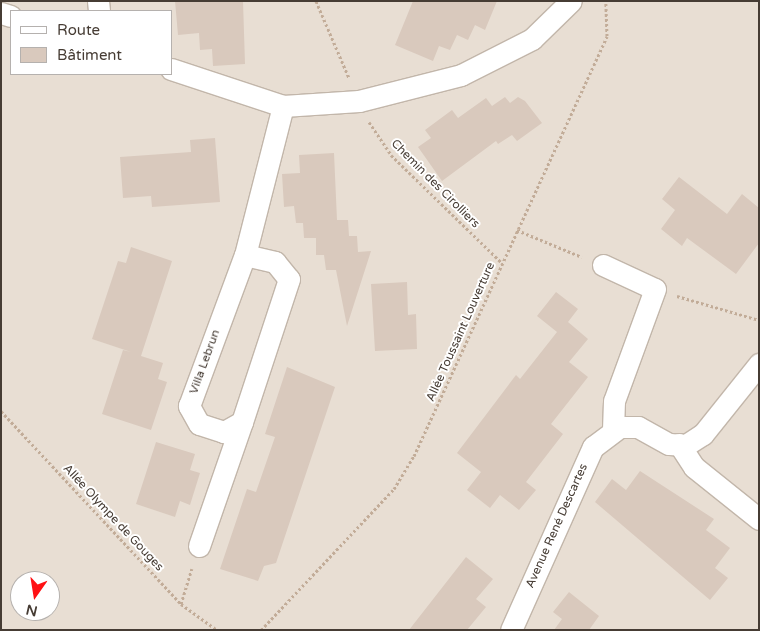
<!DOCTYPE html>
<meta charset="utf-8">
<style>
body{margin:0}
#map{position:relative;width:760px;height:631px;overflow:hidden;background:#f4ede5;font-family:"Varela Round",sans-serif}
div>[style]{position:absolute}
.residential>*{inset:0;background:#e8ded3}
.building>*{inset:0;background:#d9c9bd}
.path>*{height:3px;margin-top:-1.5px;transform-origin:0;background:repeating-linear-gradient(90deg,#c2ac98 0 2.5px,transparent 0 5px)}
.roads{filter:drop-shadow(1px 0 #c2b6aa) drop-shadow(-1px 0 #c2b6aa) drop-shadow(0 1px #c2b6aa) drop-shadow(0 -1px #c2b6aa)}
.minor>*{height:21px;margin:-10.5px;padding:0 10.5px;transform-origin:10.5px;border-radius:10.5px;background:#fff}
span{translate:-50% -50%;white-space:nowrap;text-align:center;line-height:1.15;-webkit-text-stroke:4px #fff;paint-order:stroke}
.street-label{font-size:12px;color:#463c34}
.frame{position:absolute;inset:0;border:2px solid #463c34;pointer-events:none}
.legend{position:absolute;left:10px;top:10px;width:162px;height:65px;box-sizing:border-box;background:#fff;border:1px solid #b5b1ae;margin:0;padding:6px 9px;list-style:none;font-size:15px;color:#463c34}
.legend li{display:flex;align-items:center;gap:10px;height:25px}
.legend b{width:25px;border:1px solid #b5b1ae}
.north{position:absolute;left:10px;top:571px;width:50px;height:50px;box-sizing:border-box;background:#fff;border:1px solid #b5b1ae;border-radius:50%;rotate:193deg;font-size:14px;font-weight:700;line-height:20px;text-align:center;color:#463c34}
.north::after{content:'';display:block;margin:auto;width:18px;height:22px;background:#ff1114;clip-path:polygon(50% 0,100% 100%,50% 72%,0 100%)}
</style>
<div id="map">
<div class="residential">
<div style="clip-path:polygon(evenodd,1px 1px,759px 1px,759px 630px,1px 630px,1px 1px,11px 11px,171px 11px,171px 74px,11px 74px,11px 11px,1px 1px,20px 581px,50px 581px,50px 611px,20px 611px,20px 581px)"></div>
</div>
<div class="building">
<div style="clip-path:polygon(175px 1px,243px 1px,245px 64px,213px 66px,212px 49px,200px 50px,199px 33px,178px 35px)"></div>
<div style="clip-path:polygon(413px 1px,497px 1px,485px 30px,475px 25px,468px 40px,457px 35px,450px 50px,439px 46px,433px 61px,395px 45px)"></div>
<div style="clip-path:polygon(505px 97px,510px 103px,518px 97px,525px 101px,542px 123px,517px 141px,512px 135px,498px 144px,496px 141px,442px 181px,418px 147px,431px 138px,425px 130px,452px 110px,458px 118px,486px 98px,492px 106px)"></div>
<div style="clip-path:polygon(215px 138px,220px 202px,152px 207px,151px 196px,123px 198px,120px 157px,191px 152px,190px 140px)"></div>
<div style="clip-path:polygon(334px 153px,337px 220px,348px 220px,349px 236px,357px 236px,358px 252px,371px 251px,347px 326px,336px 270px,326px 270px,324px 255px,316px 255px,316px 238px,304px 238px,303px 223px,296px 223px,294px 206px,284px 207px,282px 174px,300px 173px,299px 155px)"></div>
<div style="clip-path:polygon(679px 177px,727px 214px,742px 194px,759px 208px,759px 243px,736px 274px,687px 238px,682px 246px,661px 229px,675px 210px,662px 199px)"></div>
<div style="clip-path:polygon(131px 247px,172px 261px,141px 356px,163px 363px,158px 379px,167px 382px,151px 430px,102px 414px,123px 350px,131px 352px,92px 339px,118px 261px,126px 263px)"></div>
<div style="clip-path:polygon(407px 282px,408px 315px,416px 314px,417px 349px,375px 351px,371px 284px)"></div>
<div style="clip-path:polygon(556px 292px,578px 309px,568px 322px,588px 339px,569px 362px,588px 377px,551px 424px,563px 434px,526px 482px,536px 490px,519px 510px,500px 495px,490px 508px,467px 490px,481px 472px,457px 453px,516px 375px,520px 379px,557px 332px,537px 316px)"></div>
<div style="clip-path:polygon(287px 367px,335px 387px,276px 563px,264px 566px,258px 581px,220px 569px,247px 489px,256px 492px,275px 437px,265px 434px)"></div>
<div style="clip-path:polygon(156px 442px,195px 454px,190px 470px,200px 473px,190px 505px,180px 501px,175px 517px,136px 504px)"></div>
<div style="clip-path:polygon(640px 471px,714px 519px,706px 530px,730px 548px,715px 568px,728px 578px,710px 600px,595px 502px,612px 479px,626px 490px)"></div>
<div style="clip-path:polygon(466px 557px,493px 579px,476px 599px,486px 607px,467px 630px,409px 630px)"></div>
<div style="clip-path:polygon(569px 592px,599px 616px,589px 630px,554px 630px,562px 619px,553px 612px)"></div>
</div>
<div class="path">
<div style="left:316px;top:1px;width:84px;rotate:66.8deg"></div>
<div style="left:369px;top:122px;width:40px;rotate:56deg"></div>
<div style="left:391px;top:155px;width:155px;rotate:44.2deg"></div>
<div style="left:517px;top:230px;width:70px;rotate:22.6deg"></div>
<div style="left:677px;top:296px;width:85px;rotate:16.3deg"></div>
<div style="left:1px;top:411px;width:264px;rotate:47deg"></div>
<div style="left:181px;top:604px;width:44px;rotate:35.8deg"></div>
<div style="left:181px;top:604px;width:37px;rotate:-73deg"></div>
<div style="left:261px;top:630px;width:194px;rotate:-46.7deg"></div>
<div style="left:394px;top:489px;width:39px;rotate:-59deg"></div>
<div style="left:414px;top:456px;width:462px;rotate:-65.3deg"></div>
<div style="left:607px;top:36px;width:35px;rotate:-92deg"></div>
</div>
<div class="roads">
<div class="minor">
<div style="left:98px;top:1px;width:10px;rotate:84deg"></div>
<div style="left:1px;top:13px;width:10px;rotate:17deg"></div>
<div style="left:171px;top:69px;width:118px;rotate:18.3deg"></div>
<div style="left:283px;top:106px;width:76px;rotate:-3.8deg"></div>
<div style="left:359px;top:101px;width:105px;rotate:-14.3deg"></div>
<div style="left:461px;top:75px;width:80px;rotate:-26.9deg"></div>
<div style="left:532px;top:39px;width:54px;rotate:-44.3deg"></div>
<div style="left:245px;top:255px;width:31px;rotate:13deg"></div>
<div style="left:275px;top:262px;width:22px;rotate:51deg"></div>
<div style="left:289px;top:279px;width:151px;rotate:108.2deg"></div>
<div style="left:242px;top:422px;width:21px;rotate:151deg"></div>
<div style="left:224px;top:432px;width:26px;rotate:-162deg"></div>
<div style="left:199px;top:424px;width:21px;rotate:-119deg"></div>
<div style="left:189px;top:406px;width:161px;rotate:-69.7deg"></div>
<div style="left:245px;top:255px;width:154px;rotate:-75.7deg"></div>
<div style="left:603px;top:265px;width:57px;rotate:24.8deg"></div>
<div style="left:655px;top:289px;width:119px;rotate:110.1deg"></div>
<div style="left:614px;top:401px;width:29px;rotate:92deg"></div>
<div style="left:679px;top:444px;width:27px;rotate:57deg"></div>
<div style="left:694px;top:467px;width:83px;rotate:38.7deg"></div>
<div style="left:199px;top:546px;width:131px;rotate:-70.9deg"></div>
<div style="left:511px;top:630px;width:201px;rotate:-65.9deg"></div>
<div style="left:593px;top:447px;width:34px;rotate:-37deg"></div>
<div style="left:620px;top:427px;width:18px"></div>
<div style="left:638px;top:427px;width:35px;rotate:29deg"></div>
<div style="left:669px;top:444px;width:17px;rotate:3deg"></div>
<div style="left:686px;top:445px;width:20px;rotate:-33deg"></div>
<div style="left:703px;top:434px;width:90px;rotate:-51.3deg"></div>
</div>
</div>
<div class="street-label">
<span style="left:435px;top:184px;rotate:45deg">Chemin des Cirolliers</span>
<span style="left:461px;top:332px;rotate:-66deg">Allée Toussaint Louverture</span>
<span style="left:205px;top:362px;rotate:-70deg">Villa Lebrun</span>
<span style="left:113px;top:518px;rotate:47deg">Allée Olympe de Gouges</span>
<span style="left:557px;top:526px;rotate:-66deg">Avenue René Descartes</span>
</div>
<div class="frame"></div>
<ul class="legend">
<li><b style="height:6px;background:#fff"></b>Route</li>
<li><b style="height:14px;background:#d9c9bd"></b>Bâtiment</li>
</ul>
<div class="north">N</div>
</div>
